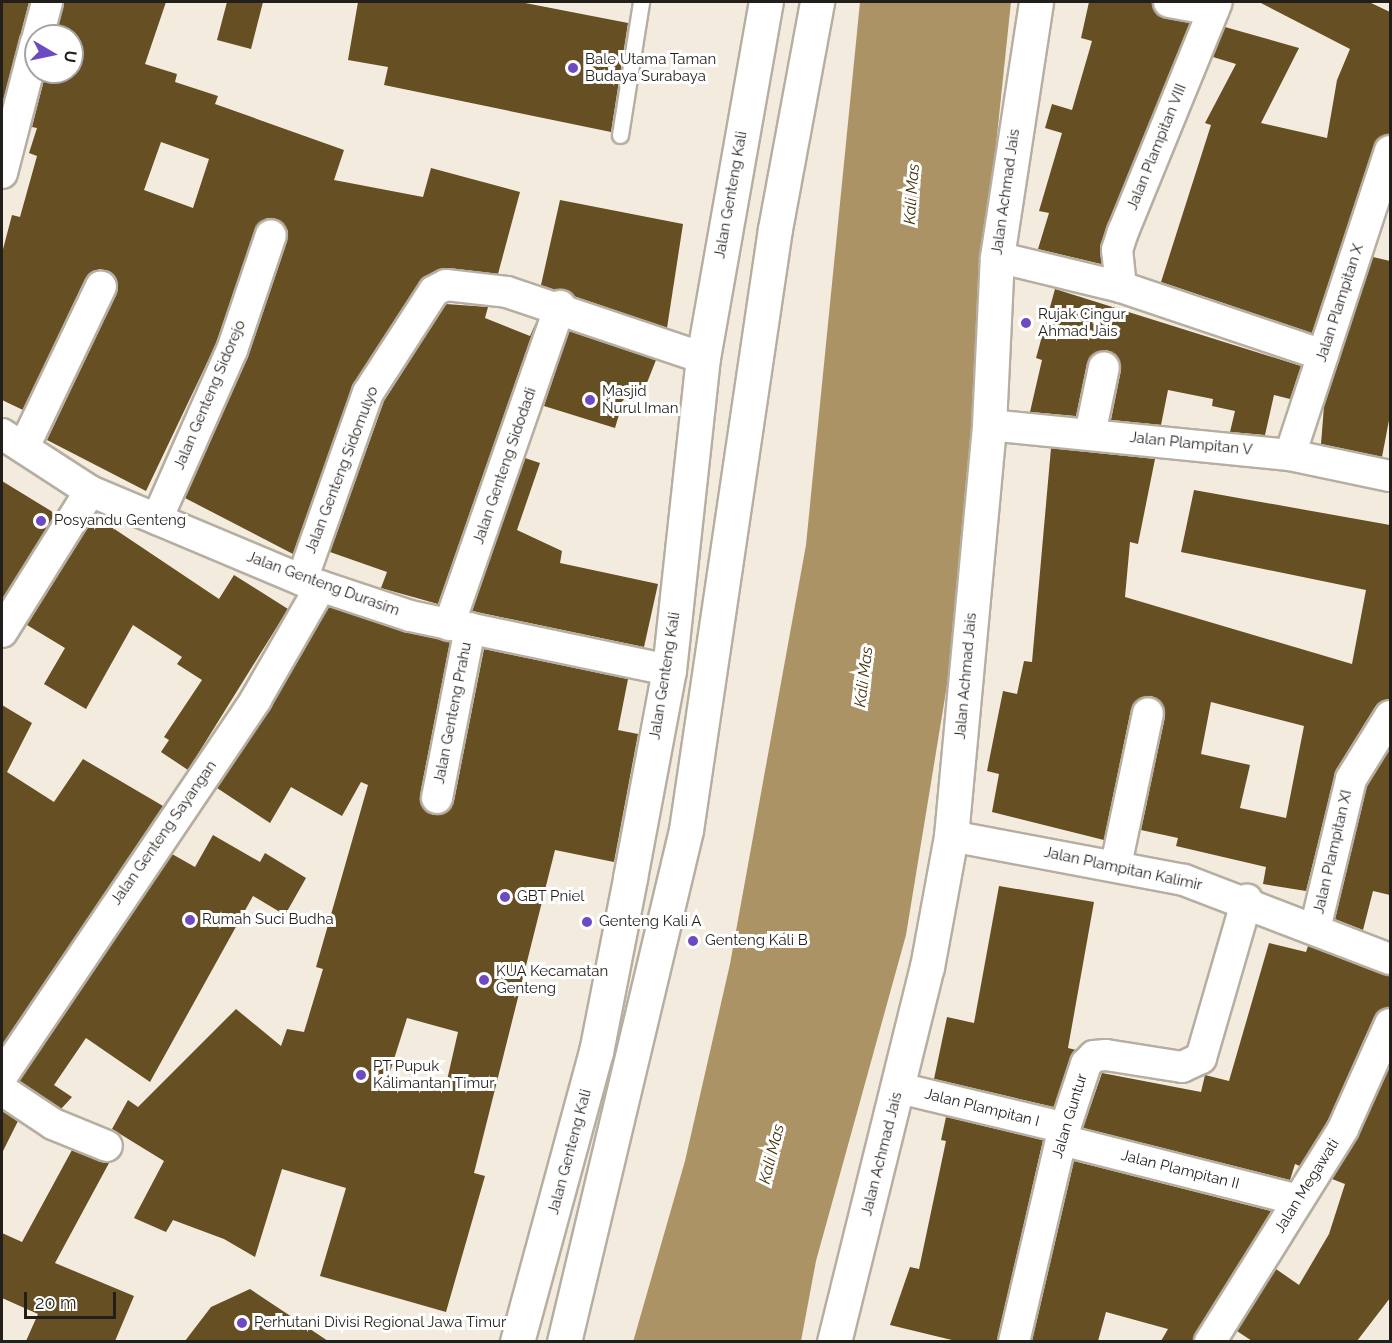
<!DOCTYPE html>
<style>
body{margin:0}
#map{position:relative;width:1392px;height:1343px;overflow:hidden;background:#f3ebdd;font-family:Raleway,sans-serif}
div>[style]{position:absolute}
.water>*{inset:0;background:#ac9366}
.building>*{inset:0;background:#654f23}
.roads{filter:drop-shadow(2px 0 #b6aea1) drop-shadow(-2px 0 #b6aea1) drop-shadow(0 2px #b6aea1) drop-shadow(0 -2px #b6aea1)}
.service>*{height:15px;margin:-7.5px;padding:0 7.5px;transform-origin:7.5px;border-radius:7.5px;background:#fff}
.minor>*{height:30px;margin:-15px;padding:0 15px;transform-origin:15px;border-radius:15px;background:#fff}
.tertiary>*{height:33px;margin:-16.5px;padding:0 16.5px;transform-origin:16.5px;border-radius:16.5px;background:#fff}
.secondary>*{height:33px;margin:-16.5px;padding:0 16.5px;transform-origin:16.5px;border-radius:16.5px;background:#fff}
.dots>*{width:16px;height:16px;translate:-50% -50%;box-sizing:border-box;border:3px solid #fff;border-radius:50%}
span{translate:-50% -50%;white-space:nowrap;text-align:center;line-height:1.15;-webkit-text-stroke:6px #fff;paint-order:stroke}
.poi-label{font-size:15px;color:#221f1a}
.left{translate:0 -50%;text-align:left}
.street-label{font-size:15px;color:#221f1a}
.water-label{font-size:16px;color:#45330d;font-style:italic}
.frame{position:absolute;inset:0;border:3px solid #221f1a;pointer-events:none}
.north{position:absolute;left:24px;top:24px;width:60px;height:60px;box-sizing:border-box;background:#fff;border:2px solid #a7a5a3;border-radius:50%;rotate:99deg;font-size:16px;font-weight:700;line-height:24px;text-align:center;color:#221f1a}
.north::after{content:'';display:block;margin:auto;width:21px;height:27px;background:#6d49c2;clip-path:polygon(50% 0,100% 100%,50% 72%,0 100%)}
.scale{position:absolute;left:24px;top:1292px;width:92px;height:27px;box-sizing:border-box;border:3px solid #221f1a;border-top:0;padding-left:8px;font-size:18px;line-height:21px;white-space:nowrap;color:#221f1a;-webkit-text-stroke:4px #fff;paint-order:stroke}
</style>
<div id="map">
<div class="water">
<div style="clip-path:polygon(860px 2px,1011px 2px,979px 307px,961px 600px,906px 935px,816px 1261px,801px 1341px,633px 1342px,685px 1161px,730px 964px,806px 545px)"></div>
</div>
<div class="building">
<div style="clip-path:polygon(2px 2px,29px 2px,2px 106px)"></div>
<div style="clip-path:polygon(evenodd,64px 2px,166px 2px,145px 64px,177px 74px,175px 82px,218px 96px,215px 104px,344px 150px,334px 180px,423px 197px,431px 168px,520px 192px,498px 274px,448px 268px,426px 276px,354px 384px,293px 554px,185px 498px,248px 357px,287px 241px,288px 231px,277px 219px,267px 218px,255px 229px,216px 344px,146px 491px,47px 440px,117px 293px,118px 284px,109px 271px,99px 269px,85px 279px,23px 410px,2px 400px,2px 253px,12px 215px,20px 217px,37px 156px,29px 153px,37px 128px,32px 127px,46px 72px,72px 72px,72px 36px,56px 36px,64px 2px,161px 142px,209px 159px,193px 208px,144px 190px,161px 142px)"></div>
<div style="clip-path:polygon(227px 2px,263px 2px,251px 49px,217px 40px)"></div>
<div style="clip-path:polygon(358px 2px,520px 2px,628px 23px,611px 132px,384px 85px,388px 67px,348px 60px)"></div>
<div style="clip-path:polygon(1089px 2px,1152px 2px,1158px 15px,1190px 23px,1107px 226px,1101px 264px,1038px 249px,1049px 213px,1039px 211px,1062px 133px,1045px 128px,1052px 104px,1072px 110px,1092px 41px,1081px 38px)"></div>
<div style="clip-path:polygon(1259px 2px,1369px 2px,1390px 12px,1390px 134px,1374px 146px,1312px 333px,1161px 282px,1211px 125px,1205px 123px,1236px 64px,1213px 57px,1225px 27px,1299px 48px,1261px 123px,1327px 138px,1337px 80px,1350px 49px)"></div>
<div style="clip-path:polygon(560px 200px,683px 224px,667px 328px,541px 285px)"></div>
<div style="clip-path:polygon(1373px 257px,1390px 261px,1390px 415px,1382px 457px,1321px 444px,1324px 406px)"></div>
<div style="clip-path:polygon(1055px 289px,1301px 366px,1290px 399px,1274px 395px,1265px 435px,1230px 432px,1235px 411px,1212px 406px,1213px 399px,1168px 390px,1161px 425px,1111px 420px,1121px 370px,1116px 355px,1107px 350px,1087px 363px,1076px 416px,1030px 412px,1042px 360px,1036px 358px)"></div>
<div style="clip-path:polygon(446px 304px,488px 307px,485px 318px,530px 336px,537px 320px,438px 604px,381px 588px,387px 572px,330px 552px,384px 401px)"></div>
<div style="clip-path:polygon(569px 331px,656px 360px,643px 393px,627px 388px,615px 428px,544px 406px)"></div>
<div style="clip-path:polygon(evenodd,1051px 448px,1155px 459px,1138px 544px,1130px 542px,1125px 597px,1352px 664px,1366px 590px,1181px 552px,1194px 490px,1390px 525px,1390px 699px,1375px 707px,1336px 770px,1306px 891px,1263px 884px,1266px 867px,1176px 846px,1178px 838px,1141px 830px,1165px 717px,1164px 707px,1152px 696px,1142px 697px,1131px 709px,1104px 840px,992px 812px,999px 774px,987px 771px,1003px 691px,1017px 694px,1024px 661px,1032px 662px,1051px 448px,1211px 702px,1304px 726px,1286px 818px,1240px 808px,1250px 765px,1201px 754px,1211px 702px)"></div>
<div style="clip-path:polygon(525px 458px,540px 463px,517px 530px,562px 551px,560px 563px,658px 584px,644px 647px,472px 611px)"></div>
<div style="clip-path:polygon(2px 481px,56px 514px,2px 600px)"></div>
<div style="clip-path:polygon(95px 516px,219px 599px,234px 575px,288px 609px,188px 770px,161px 752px,169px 740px,164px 737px,202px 680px,177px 664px,182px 657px,133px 625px,86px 709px,44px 684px,65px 648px,27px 625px)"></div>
<div style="clip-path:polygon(evenodd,329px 607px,450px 642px,420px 795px,421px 804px,433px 815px,443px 814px,454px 801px,484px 649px,628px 679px,618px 730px,638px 734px,614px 862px,555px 850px,474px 1173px,485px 1176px,446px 1312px,320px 1276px,346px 1188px,282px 1169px,255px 1257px,224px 1239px,173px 1220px,166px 1232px,134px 1218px,164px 1161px,112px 1129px,128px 1100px,138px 1107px,236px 1009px,281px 1046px,287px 1029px,304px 1032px,323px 969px,316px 967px,368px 785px,361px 782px,342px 816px,291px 787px,270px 823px,217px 788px,329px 607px,407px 1018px,458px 1032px,445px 1089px,389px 1075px,407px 1018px)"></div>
<div style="clip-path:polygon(2px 705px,32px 723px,7px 772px,54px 802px,83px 759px,163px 806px,2px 1046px)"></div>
<div style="clip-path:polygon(1390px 748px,1390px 895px,1373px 891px,1363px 930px,1335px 919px,1367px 786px)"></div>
<div style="clip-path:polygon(213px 835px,260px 862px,265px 853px,306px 878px,285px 915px,253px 896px,150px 1082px,86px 1038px,54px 1085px,72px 1097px,61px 1109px,19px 1081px,172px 854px,195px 867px)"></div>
<div style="clip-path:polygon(999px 886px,1094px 902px,1068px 1048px,1076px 1050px,1054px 1107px,934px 1079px,947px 1017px,974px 1023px)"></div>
<div style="clip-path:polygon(1269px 943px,1306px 952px,1308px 946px,1390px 976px,1390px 1007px,1374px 1017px,1328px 1121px,1300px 1166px,1295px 1164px,1290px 1180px,1083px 1128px,1102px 1073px,1201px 1092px,1205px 1075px,1229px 1081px)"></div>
<div style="clip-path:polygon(1390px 1065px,1390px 1298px,1357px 1341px,1252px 1341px,1237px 1331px,1276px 1269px,1299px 1285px,1329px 1234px,1345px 1184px,1332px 1179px)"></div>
<div style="clip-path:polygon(2px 1110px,18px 1121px,2px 1153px)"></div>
<div style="clip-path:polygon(946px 1117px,1043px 1140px,997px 1341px,956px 1341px,890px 1325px,910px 1267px,919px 1269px,946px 1141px,941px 1140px)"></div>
<div style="clip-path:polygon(72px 1150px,109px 1163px,55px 1263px,134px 1296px,115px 1341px,26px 1341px,38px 1314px,2px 1298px,2px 1233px,22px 1242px)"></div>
<div style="clip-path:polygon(1074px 1161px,1271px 1211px,1193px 1341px,1161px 1341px,1168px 1329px,1106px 1312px,1098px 1341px,1032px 1341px)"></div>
<div style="clip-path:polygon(250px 1289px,328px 1341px,185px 1341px,211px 1307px)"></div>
</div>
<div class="roads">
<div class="service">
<div style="left:620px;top:135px;width:135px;rotate:-81deg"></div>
</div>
<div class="minor">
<div style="left:1169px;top:2px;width:45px;rotate:10.3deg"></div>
<div style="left:38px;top:36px;width:35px;rotate:-75deg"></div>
<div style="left:2px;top:173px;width:135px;rotate:-75.5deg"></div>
<div style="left:997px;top:257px;width:128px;rotate:13.6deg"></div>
<div style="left:1121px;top:287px;width:213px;rotate:18.6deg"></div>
<div style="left:1121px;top:287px;width:37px;rotate:-96deg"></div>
<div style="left:1117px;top:250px;width:19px;rotate:-72deg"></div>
<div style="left:1123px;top:232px;width:248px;rotate:-67.8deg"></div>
<div style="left:989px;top:425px;width:302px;rotate:5.7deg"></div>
<div style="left:1290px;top:455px;width:102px;rotate:11.9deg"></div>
<div style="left:2px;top:434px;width:105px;rotate:32.9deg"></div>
<div style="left:90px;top:491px;width:230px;rotate:22.8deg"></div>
<div style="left:302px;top:580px;width:114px;rotate:18.4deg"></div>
<div style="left:410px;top:616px;width:265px;rotate:11.8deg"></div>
<div style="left:1090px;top:434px;width:68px;rotate:-78.2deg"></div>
<div style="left:24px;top:447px;width:178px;rotate:-64.4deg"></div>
<div style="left:1290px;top:455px;width:320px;rotate:-71.8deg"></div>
<div style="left:157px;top:519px;width:185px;rotate:-66.1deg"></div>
<div style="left:232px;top:350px;width:121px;rotate:-71.3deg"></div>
<div style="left:302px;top:580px;width:198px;rotate:-70.6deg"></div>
<div style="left:368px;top:393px;width:121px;rotate:-57.1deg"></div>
<div style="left:434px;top:291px;width:13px;rotate:-27deg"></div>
<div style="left:446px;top:285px;width:61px;rotate:6.5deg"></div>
<div style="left:507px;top:292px;width:207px;rotate:18.6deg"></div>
<div style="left:449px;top:625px;width:338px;rotate:-70.8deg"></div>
<div style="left:2px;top:632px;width:166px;rotate:-58deg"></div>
<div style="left:437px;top:798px;width:173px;rotate:-79deg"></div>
<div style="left:951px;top:836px;width:237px;rotate:10.7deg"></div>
<div style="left:1184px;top:880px;width:221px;rotate:21deg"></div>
<div style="left:1116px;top:865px;width:155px;rotate:-78.1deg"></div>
<div style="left:1315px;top:929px;width:154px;rotate:-76.5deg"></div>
<div style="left:1351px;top:779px;width:74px;rotate:-58.2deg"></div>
<div style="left:2px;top:1076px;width:455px;rotate:-56deg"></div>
<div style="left:256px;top:699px;width:130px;rotate:-60.1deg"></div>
<div style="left:899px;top:1088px;width:171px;rotate:13.5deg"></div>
<div style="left:2px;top:1090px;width:61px;rotate:33.7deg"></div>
<div style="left:53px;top:1124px;width:58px;rotate:22.2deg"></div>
<div style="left:1061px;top:1140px;width:244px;rotate:14.2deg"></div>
<div style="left:1014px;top:1342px;width:207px;rotate:-76.9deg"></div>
<div style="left:1061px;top:1140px;width:80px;rotate:-71.8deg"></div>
<div style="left:1086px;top:1064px;width:11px;rotate:-45deg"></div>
<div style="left:1094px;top:1056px;width:12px;rotate:-5deg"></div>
<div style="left:1106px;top:1055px;width:77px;rotate:9deg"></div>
<div style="left:1182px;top:1067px;width:21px;rotate:-25deg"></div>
<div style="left:1201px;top:1058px;width:165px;rotate:-73.8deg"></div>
<div style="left:1210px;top:1342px;width:251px;rotate:-58deg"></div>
<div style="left:1343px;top:1129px;width:115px;rotate:-65.9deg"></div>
</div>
<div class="tertiary">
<div style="left:834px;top:1342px;width:386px;rotate:-76.1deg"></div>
<div style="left:927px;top:967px;width:133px;rotate:-79.6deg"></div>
<div style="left:951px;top:836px;width:413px;rotate:-84.7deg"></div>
<div style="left:989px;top:425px;width:168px;rotate:-87.3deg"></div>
<div style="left:997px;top:257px;width:258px;rotate:-81.3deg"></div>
</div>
<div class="secondary">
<div style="left:517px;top:1342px;width:301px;rotate:-74.8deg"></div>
<div style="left:596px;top:1052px;width:177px;rotate:-78.9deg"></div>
<div style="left:630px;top:878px;width:212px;rotate:-79.4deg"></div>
<div style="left:669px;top:670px;width:314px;rotate:-83.8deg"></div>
<div style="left:703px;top:358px;width:362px;rotate:-80deg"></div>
<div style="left:564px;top:1342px;width:526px;rotate:-76.6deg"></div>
<div style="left:686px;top:830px;width:608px;rotate:-81.58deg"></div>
<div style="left:775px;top:229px;width:231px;rotate:-79.5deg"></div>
</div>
</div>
<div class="dots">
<div style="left:573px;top:68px;background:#6d49c2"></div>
<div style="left:1026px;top:323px;background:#6d49c2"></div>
<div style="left:590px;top:400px;background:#6d49c2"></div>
<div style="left:41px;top:521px;background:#6d49c2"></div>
<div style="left:505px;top:897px;background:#6d49c2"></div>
<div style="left:190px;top:920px;background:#6d49c2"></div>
<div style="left:587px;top:922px;background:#6d49c2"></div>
<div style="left:693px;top:941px;background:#6d49c2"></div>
<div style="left:484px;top:980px;background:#6d49c2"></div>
<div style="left:361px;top:1075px;background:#6d49c2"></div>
<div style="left:242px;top:1323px;background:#6d49c2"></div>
</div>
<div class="poi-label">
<span class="left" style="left:585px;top:68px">Bale Utama Taman<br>Budaya Surabaya</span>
<span class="left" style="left:1038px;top:323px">Rujak Cingur<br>Ahmad Jais</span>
<span class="left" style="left:602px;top:400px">Masjid<br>Nurul Iman</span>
<span class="left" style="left:54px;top:521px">Posyandu Genteng</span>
<span class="left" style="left:517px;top:897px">GBT Pniel</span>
<span class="left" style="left:202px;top:920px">Rumah Suci Budha</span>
<span class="left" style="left:599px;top:922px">Genteng Kali A</span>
<span class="left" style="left:705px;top:941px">Genteng Kali B</span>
<span class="left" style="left:496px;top:980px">KUA Kecamatan<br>Genteng</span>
<span class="left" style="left:373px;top:1075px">PT Pupuk<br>Kalimantan Timur</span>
<span class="left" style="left:254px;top:1323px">Perhutani Divisi Regional Jawa Timur</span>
</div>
<div class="street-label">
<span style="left:1157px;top:147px;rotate:-68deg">Jalan Plampitan VIII</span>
<span style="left:1006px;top:192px;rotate:-82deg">Jalan Achmad Jais</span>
<span style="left:731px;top:195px;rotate:-80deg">Jalan Genteng Kali</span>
<span style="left:1340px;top:303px;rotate:-72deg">Jalan Plampitan X</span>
<span style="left:210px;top:395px;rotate:-67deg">Jalan Genteng Sidorejo</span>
<span style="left:1191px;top:444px;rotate:6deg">Jalan Plampitan V</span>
<span style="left:505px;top:466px;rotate:-71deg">Jalan Genteng Sidodadi</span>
<span style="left:342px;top:470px;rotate:-69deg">Jalan Genteng Sidomulyo</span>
<span style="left:323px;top:584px;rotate:20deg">Jalan Genteng Durasim</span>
<span style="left:665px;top:676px;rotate:-81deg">Jalan Genteng Kali</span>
<span style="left:966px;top:676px;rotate:-85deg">Jalan Achmad Jais</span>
<span style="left:453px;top:713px;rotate:-79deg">Jalan Genteng Prahu</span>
<span style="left:164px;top:833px;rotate:-55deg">Jalan Genteng Sayangan</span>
<span style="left:1333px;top:852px;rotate:-77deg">Jalan Plampitan XI</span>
<span style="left:1123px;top:869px;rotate:12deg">Jalan Plampitan Kalimir</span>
<span style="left:982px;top:1108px;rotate:14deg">Jalan Plampitan I</span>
<span style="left:1070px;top:1116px;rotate:-73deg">Jalan Guntur</span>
<span style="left:570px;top:1152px;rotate:-75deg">Jalan Genteng Kali</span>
<span style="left:882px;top:1154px;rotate:-76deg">Jalan Achmad Jais</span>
<span style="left:1180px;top:1170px;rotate:14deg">Jalan Plampitan II</span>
<span style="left:1307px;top:1186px;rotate:-58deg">Jalan Megawati</span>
</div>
<div class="water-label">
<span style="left:912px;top:194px;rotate:-86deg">Kali Mas</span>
<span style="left:864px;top:677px;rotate:-83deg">Kali Mas</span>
<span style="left:772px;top:1154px;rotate:-76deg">Kali Mas</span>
</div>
<div class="frame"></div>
<div class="north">U</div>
<div class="scale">20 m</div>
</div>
